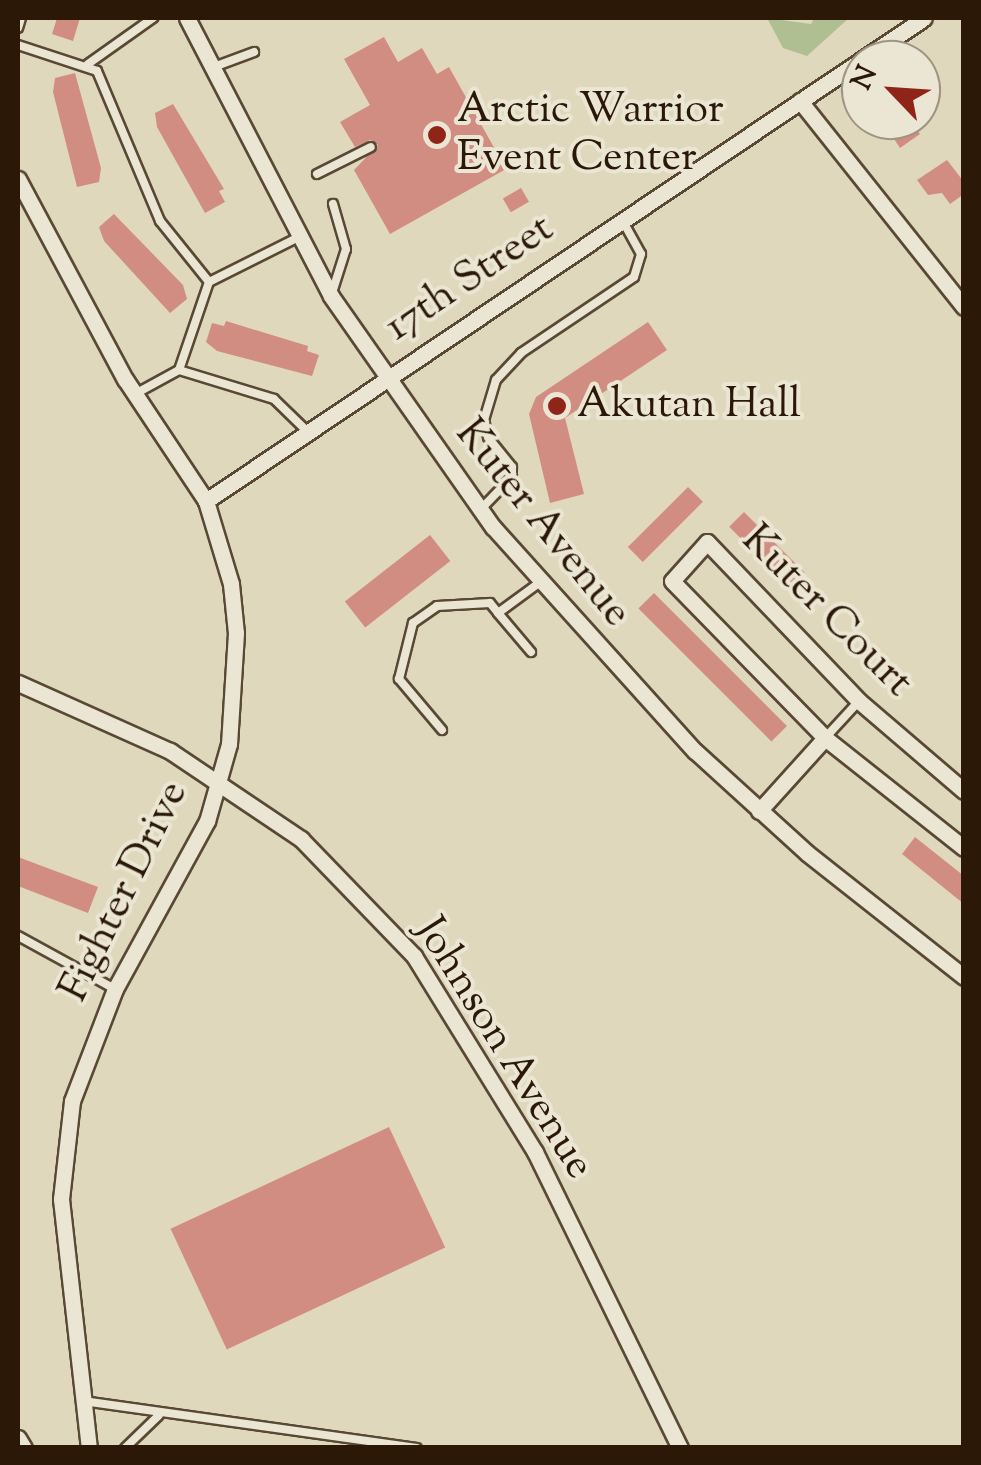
<!DOCTYPE html>
<style>
body{margin:0}
#map{position:relative;width:981px;height:1465px;overflow:hidden;background:#e0d8bc;font-family:"Sorts Mill Goudy",serif}
div>[style]{position:absolute}
.green>*{inset:0;background:#b0bf92}
.building>*{inset:0;background:#d28d83;transform-origin:0 0}
.roads{filter:drop-shadow(2px 0 #594834) drop-shadow(-2px 0 #594834) drop-shadow(0 2px #594834) drop-shadow(0 -2px #594834)}
.service>*{height:8px;margin:-4px;padding:0 4px;transform-origin:4px;border-radius:4px;background:#ebe6d3}
.minor>*{height:15px;margin:-7.5px;padding:0 7.5px;transform-origin:7.5px;border-radius:7.5px;background:#ebe6d3}
.dots>*{width:28px;height:28px;translate:-50% -50%;box-sizing:border-box;border:5px solid #ebe6d3;border-radius:50%}
span{translate:-50% -50%;white-space:nowrap;text-align:center;line-height:1.15;-webkit-text-stroke:8px #ebe6d3;paint-order:stroke}
.poi-label{font-size:42px;color:#2c1806}
.left{translate:0 -50%;text-align:left}
.street-label{font-size:42px;color:#2c1806}
.frame{position:absolute;inset:0;border:20px solid #2c1806;pointer-events:none}
.north{position:absolute;left:841px;top:40px;width:100px;height:100px;box-sizing:border-box;background:#ebe6d3;border:2px solid #9f9481;border-radius:50%;rotate:295deg;font-size:28px;font-weight:700;line-height:40px;text-align:center;color:#2c1806}
.north::after{content:'';display:block;margin:auto;width:35px;height:45px;background:#8f2418;clip-path:polygon(50% 0,100% 100%,50% 72%,0 100%)}
</style>
<div id="map">
<div class="green">
<div style="clip-path:polygon(767px 18px,811px 24px,814px 18px,849px 18px,807px 56px,783px 48px)"></div>
</div>
<div class="building">
<div style="clip-path:polygon(57px 18px,80px 18px,73px 41px,52px 34px)"></div>
<div style="clip-path:polygon(384px 37px,398px 62px,422px 48px,437px 74px,449px 67px,506px 169px,390px 234px,354px 170px,378px 145px,370px 140px,355px 147px,340px 122px,370px 105px,344px 59px)"></div>
<div style="clip-path:polygon(75px 73px,101px 168px,99px 182px,77px 187px,53px 92px,55px 78px)"></div>
<div style="clip-path:polygon(173px 104px,224px 189px,219px 191px,225px 202px,205px 213px,157px 127px,155px 113px)"></div>
<div style="clip-path:polygon(866px 120px,910px 120px,920px 134px,900px 148px,892px 136px,878px 137px)"></div>
<div style="clip-path:polygon(947px 160px,964px 182px,964px 194px,950px 204px,942px 193px,928px 195px,917px 180px)"></div>
<div style="left:521px;top:188px;width:16px;height:21px;rotate:60deg"></div>
<div style="clip-path:polygon(114px 214px,183px 285px,187px 299px,170px 313px,104px 241px,99px 227px)"></div>
<div style="clip-path:polygon(226px 321px,308px 346px,307px 351px,319px 355px,312px 376px,217px 351px,206px 342px,212px 323px,224px 326px)"></div>
<div style="clip-path:polygon(648px 322px,667px 350px,565px 418px,584px 494px,550px 503px,529px 414px,536px 397px)"></div>
<div style="left:688px;top:487px;width:21px;height:85px;rotate:45deg"></div>
<div style="left:744px;top:512px;width:86px;height:21px;rotate:45deg"></div>
<div style="left:430px;top:535px;width:33px;height:108px;rotate:52deg"></div>
<div style="left:654px;top:593px;width:188px;height:22px;rotate:45deg"></div>
<div style="clip-path:polygon(915px 837px,964px 876px,964px 904px,902px 854px)"></div>
<div style="clip-path:polygon(18px 857px,98px 887px,88px 913px,18px 886px)"></div>
<div style="left:389px;top:1127px;width:133px;height:241px;rotate:65deg"></div>
</div>
<div class="roads">
<div class="service">
<div style="left:18px;top:28px;width:10px;rotate:-73deg"></div>
<div style="left:18px;top:45px;width:83px;rotate:18.2deg"></div>
<div style="left:97px;top:71px;width:163px;rotate:67.2deg"></div>
<div style="left:160px;top:221px;width:78px;rotate:51.2deg"></div>
<div style="left:209px;top:282px;width:101px;rotate:-26.6deg"></div>
<div style="left:88px;top:64px;width:80px;rotate:-35.3deg"></div>
<div style="left:211px;top:68px;width:46px;rotate:-20.4deg"></div>
<div style="left:317px;top:174px;width:60px;rotate:-26.6deg"></div>
<div style="left:331px;top:296px;width:49px;rotate:-72.3deg"></div>
<div style="left:346px;top:249px;width:47px;rotate:-106.1deg"></div>
<div style="left:179px;top:370px;width:99px;rotate:17deg"></div>
<div style="left:274px;top:399px;width:46px;rotate:44.1deg"></div>
<div style="left:135px;top:394px;width:50px;rotate:-28.6deg"></div>
<div style="left:179px;top:370px;width:93px;rotate:-71.2deg"></div>
<div style="left:480px;top:510px;width:46px;rotate:-45.9deg"></div>
<div style="left:512px;top:477px;width:10px;rotate:-90deg"></div>
<div style="left:512px;top:467px;width:38px;rotate:-129deg"></div>
<div style="left:488px;top:437px;width:17px;rotate:-103deg"></div>
<div style="left:484px;top:420px;width:42px;rotate:-73.3deg"></div>
<div style="left:496px;top:380px;width:37px;rotate:-47deg"></div>
<div style="left:521px;top:353px;width:136px;rotate:-33.9deg"></div>
<div style="left:634px;top:277px;width:24px;rotate:-73deg"></div>
<div style="left:641px;top:254px;width:37px;rotate:-119deg"></div>
<div style="left:531px;top:652px;width:51px;rotate:-130.2deg"></div>
<div style="left:498px;top:613px;width:51px;rotate:-36.2deg"></div>
<div style="left:442px;top:730px;width:67px;rotate:-130.1deg"></div>
<div style="left:399px;top:679px;width:58px;rotate:-76deg"></div>
<div style="left:413px;top:623px;width:29px;rotate:-35deg"></div>
<div style="left:437px;top:606px;width:53px;rotate:-3.2deg"></div>
<div style="left:490px;top:603px;width:13px;rotate:51deg"></div>
<div style="left:825px;top:738px;width:50px;rotate:-47.4deg"></div>
<div style="left:18px;top:936px;width:111px;rotate:28.7deg"></div>
<div style="left:83px;top:1401px;width:337px;rotate:8deg"></div>
<div style="left:125px;top:1448px;width:47px;rotate:-44.1deg"></div>
</div>
<div class="minor">
<div style="left:187px;top:18px;width:313px;rotate:62.6deg"></div>
<div style="left:331px;top:296px;width:282px;rotate:55deg"></div>
<div style="left:493px;top:527px;width:302px;rotate:48deg"></div>
<div style="left:695px;top:751px;width:151px;rotate:42.3deg"></div>
<div style="left:807px;top:853px;width:200px;rotate:38.3deg"></div>
<div style="left:800px;top:101px;width:263px;rotate:51.5deg"></div>
<div style="left:18px;top:179px;width:227px;rotate:61.9deg"></div>
<div style="left:125px;top:379px;width:146px;rotate:56.4deg"></div>
<div style="left:206px;top:501px;width:87px;rotate:73.2deg"></div>
<div style="left:231px;top:584px;width:49px;rotate:84.2deg"></div>
<div style="left:236px;top:633px;width:111px;rotate:93.6deg"></div>
<div style="left:229px;top:744px;width:80px;rotate:105.9deg"></div>
<div style="left:207px;top:821px;width:192px;rotate:118.7deg"></div>
<div style="left:115px;top:989px;width:120px;rotate:111deg"></div>
<div style="left:72px;top:1101px;width:99px;rotate:96.4deg"></div>
<div style="left:61px;top:1199px;width:251px;rotate:83.6deg"></div>
<div style="left:206px;top:501px;width:865px;rotate:-33.93deg"></div>
<div style="left:18px;top:683px;width:167px;rotate:24.1deg"></div>
<div style="left:170px;top:751px;width:158px;rotate:33.9deg"></div>
<div style="left:301px;top:839px;width:163px;rotate:46deg"></div>
<div style="left:414px;top:956px;width:230px;rotate:58.3deg"></div>
<div style="left:535px;top:1152px;width:330px;rotate:63.9deg"></div>
<div style="left:964px;top:791px;width:138px;rotate:-139.4deg"></div>
<div style="left:859px;top:701px;width:220px;rotate:-133.7deg"></div>
<div style="left:707px;top:542px;width:52px;rotate:131.9deg"></div>
<div style="left:672px;top:581px;width:219px;rotate:45.7deg"></div>
<div style="left:825px;top:738px;width:177px;rotate:38.4deg"></div>
<div style="left:759px;top:811px;width:98px;rotate:-47.9deg"></div>
<div style="left:18px;top:1438px;width:12px;rotate:59deg"></div>
</div>
</div>
<div class="dots">
<div style="left:437px;top:135px;background:#8f2418"></div>
<div style="left:557px;top:406px;background:#8f2418"></div>
</div>
<div class="poi-label">
<span class="left" style="left:457px;top:135px">Arctic Warrior<br>Event Center</span>
<span class="left" style="left:577px;top:406px">Akutan Hall</span>
</div>
<div class="street-label">
<span style="left:470px;top:279px;rotate:-34deg">17th Street</span>
<span style="left:542px;top:524px;rotate:51deg">Kuter Avenue</span>
<span style="left:826px;top:612px;rotate:45deg">Kuter Court</span>
<span style="left:125px;top:892px;rotate:-64deg">Fighter Drive</span>
<span style="left:503px;top:1049px;rotate:58deg">Johnson Avenue</span>
</div>
<div class="frame"></div>
<div class="north">N</div>
</div>
